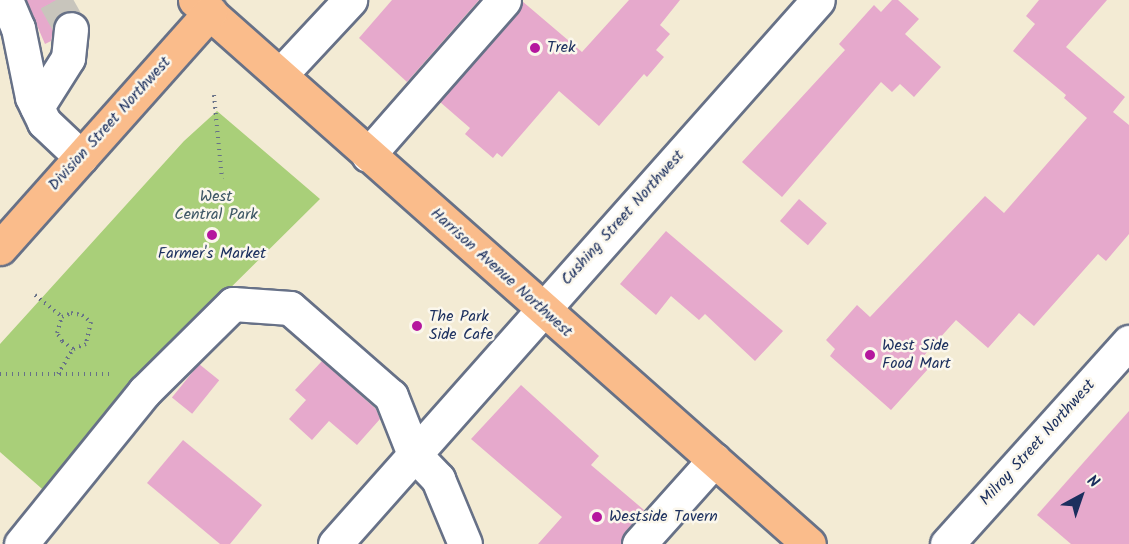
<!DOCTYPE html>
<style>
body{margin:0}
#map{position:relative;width:1129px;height:544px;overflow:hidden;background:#f3ebd4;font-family:Kalam,sans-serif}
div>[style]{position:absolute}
.green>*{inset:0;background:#a9cf79}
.building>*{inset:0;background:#e6a9cc;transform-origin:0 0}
.minor-tunnel>*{height:33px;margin-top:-16.5px;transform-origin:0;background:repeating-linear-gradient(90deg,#c8c5bc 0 33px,transparent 0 49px)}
.path>*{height:4px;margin-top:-2px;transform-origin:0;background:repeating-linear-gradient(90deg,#677187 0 1.5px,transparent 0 6px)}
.roads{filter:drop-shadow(2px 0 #677187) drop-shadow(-2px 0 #677187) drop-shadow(0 2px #677187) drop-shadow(0 -2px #677187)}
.minor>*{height:33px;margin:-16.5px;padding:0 16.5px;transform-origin:16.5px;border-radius:16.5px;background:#fff}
.major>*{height:33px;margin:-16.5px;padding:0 16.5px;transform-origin:16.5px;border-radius:16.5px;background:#fabc8b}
.dots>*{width:16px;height:16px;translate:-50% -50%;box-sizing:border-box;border:3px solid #fbf7ec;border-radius:50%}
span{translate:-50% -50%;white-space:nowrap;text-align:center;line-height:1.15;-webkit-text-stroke:5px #fbf7ec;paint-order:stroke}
.poi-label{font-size:16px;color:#1b2f5e}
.left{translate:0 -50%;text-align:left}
.street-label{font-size:16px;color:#1b2f5e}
.park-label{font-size:16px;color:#3e5765}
.north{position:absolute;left:1051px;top:466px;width:60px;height:60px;-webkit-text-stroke:4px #fbf7ec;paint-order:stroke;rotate:40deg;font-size:16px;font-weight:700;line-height:24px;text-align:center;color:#1b2f5e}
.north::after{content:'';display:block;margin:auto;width:21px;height:27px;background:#1b2f5e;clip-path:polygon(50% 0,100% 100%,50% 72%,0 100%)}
</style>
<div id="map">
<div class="green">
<div style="clip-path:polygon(217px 111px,320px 199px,208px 310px,49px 495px,0 452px,0 344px,184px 141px)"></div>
</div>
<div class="building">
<div style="clip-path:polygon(26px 0,69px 0,76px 11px,64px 12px,56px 18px,51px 41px,45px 44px)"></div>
<div style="clip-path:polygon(392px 0,479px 0,407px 82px,359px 38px)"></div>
<div style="clip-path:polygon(629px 0,680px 0,660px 25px,670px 34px,656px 50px,664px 57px,647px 77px,644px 74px,599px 126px,559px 91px,502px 157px,497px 153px,493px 158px,465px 134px,470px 128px,440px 102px,518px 12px,522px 1px,582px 52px)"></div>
<div style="clip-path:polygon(892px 0,898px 0,919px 19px,905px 34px,941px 67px,914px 97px,900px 84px,892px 92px,881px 82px,782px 197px,742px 162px,845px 50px,839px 44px,874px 5px,881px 12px)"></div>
<div style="clip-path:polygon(1039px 0,1107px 0,1066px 47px,1125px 97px,1113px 112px,1129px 125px,1129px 234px,1106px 261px,1098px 254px,1034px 326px,1019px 313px,988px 348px,956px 320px,919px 361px,928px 369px,891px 410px,830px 356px,835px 349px,826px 340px,857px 305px,870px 317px,985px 196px,1004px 213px,1087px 118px,1064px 98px,1066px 95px,1013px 51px,1035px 24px,1026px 16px)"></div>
<div style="left:799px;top:199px;width:37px;height:29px;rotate:41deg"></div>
<div style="clip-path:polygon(666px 231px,783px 331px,755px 361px,705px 314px,699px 320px,671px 296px,656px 315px,620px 284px)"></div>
<div style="clip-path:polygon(322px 361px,376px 409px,380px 419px,357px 445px,329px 421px,312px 440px,289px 419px,306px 400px,295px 390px)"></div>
<div style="left:199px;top:364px;width:26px;height:43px;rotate:39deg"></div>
<div style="clip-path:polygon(521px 385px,599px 456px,591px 465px,644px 510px,625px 532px,621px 544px,538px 544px,562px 517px,471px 439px)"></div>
<div style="clip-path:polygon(1129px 411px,1129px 544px,1071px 544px,1037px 515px)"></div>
<div style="clip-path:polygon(183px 440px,262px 505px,230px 544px,220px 544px,147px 483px)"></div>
</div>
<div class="minor-tunnel">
<div style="left:55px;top:0;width:33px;rotate:61deg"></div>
</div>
<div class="path">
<div style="left:214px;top:95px;width:84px;rotate:84.6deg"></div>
<div style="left:35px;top:295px;width:35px;rotate:39deg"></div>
<div style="left:62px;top:317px;width:10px;rotate:-24deg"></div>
<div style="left:71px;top:313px;width:11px;rotate:10deg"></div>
<div style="left:82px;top:315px;width:11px;rotate:38deg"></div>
<div style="left:91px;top:322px;width:23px;rotate:103deg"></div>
<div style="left:86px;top:344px;width:14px;rotate:159deg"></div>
<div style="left:73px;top:349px;width:14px;rotate:-144deg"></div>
<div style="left:62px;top:341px;width:9px;rotate:-122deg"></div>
<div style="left:57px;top:333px;width:17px;rotate:-73deg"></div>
<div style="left:0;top:374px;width:113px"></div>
<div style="left:58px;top:374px;width:29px;rotate:-59deg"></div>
</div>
<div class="roads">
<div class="minor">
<div style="left:6px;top:0;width:30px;rotate:67deg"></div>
<div style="left:18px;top:28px;width:70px;rotate:78.5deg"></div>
<div style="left:32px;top:97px;width:28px;rotate:64deg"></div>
<div style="left:44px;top:122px;width:51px;rotate:43.4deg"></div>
<div style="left:280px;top:75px;width:103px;rotate:-47deg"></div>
<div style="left:37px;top:107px;width:58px;rotate:-57.7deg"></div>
<div style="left:68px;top:58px;width:29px;rotate:-84deg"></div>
<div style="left:368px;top:155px;width:206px;rotate:-48.7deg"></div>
<div style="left:21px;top:544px;width:196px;rotate:-51deg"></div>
<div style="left:144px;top:392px;width:125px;rotate:-44.7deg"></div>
<div style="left:233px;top:304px;width:57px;rotate:4deg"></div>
<div style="left:290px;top:308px;width:134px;rotate:41.1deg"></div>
<div style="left:391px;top:396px;width:62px;rotate:68.4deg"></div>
<div style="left:414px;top:454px;width:35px;rotate:46deg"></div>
<div style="left:438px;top:479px;width:70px;rotate:67.4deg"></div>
<div style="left:335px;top:544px;width:727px;rotate:-48.4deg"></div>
<div style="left:639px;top:544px;width:113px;rotate:-48.2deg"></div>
<div style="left:947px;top:544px;width:272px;rotate:-48deg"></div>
</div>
<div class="major">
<div style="left:195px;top:0;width:820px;rotate:41.54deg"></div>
<div style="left:0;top:248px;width:316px;rotate:-48.3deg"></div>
</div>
</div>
<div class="dots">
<div style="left:535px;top:48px;background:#b5179e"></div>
<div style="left:212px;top:235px;background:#b5179e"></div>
<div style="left:417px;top:326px;background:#b5179e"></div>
<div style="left:870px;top:355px;background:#b5179e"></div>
<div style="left:597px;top:517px;background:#b5179e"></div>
</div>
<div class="poi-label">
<span class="left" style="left:547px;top:48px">Trek</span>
<span style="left:212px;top:254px">Farmer's Market</span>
<span class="left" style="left:429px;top:326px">The Park<br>Side Cafe</span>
<span class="left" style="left:882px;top:355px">West Side<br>Food Mart</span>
<span class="left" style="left:609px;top:517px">Westside Tavern</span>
</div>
<div class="street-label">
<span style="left:110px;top:124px;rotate:-48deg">Division Street Northwest</span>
<span style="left:623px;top:218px;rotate:-48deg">Cushing Street Northwest</span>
<span style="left:501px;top:273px;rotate:42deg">Harrison Avenue Northwest</span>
<span style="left:1038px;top:443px;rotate:-48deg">Milroy Street Northwest</span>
</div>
<div class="park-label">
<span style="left:216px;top:206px">West<br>Central Park</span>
</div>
<div class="north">N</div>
</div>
